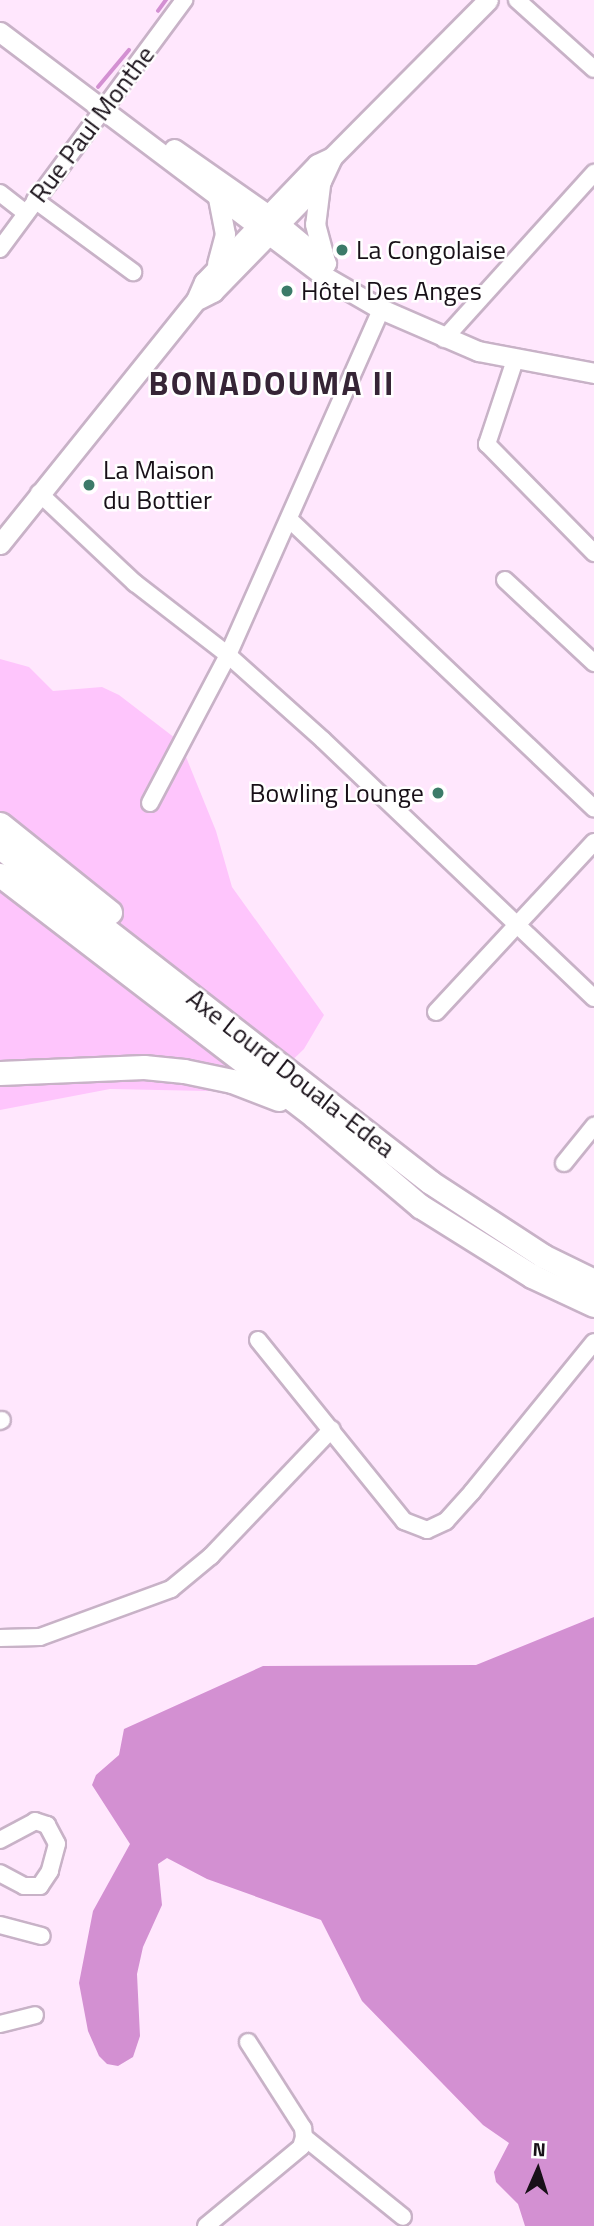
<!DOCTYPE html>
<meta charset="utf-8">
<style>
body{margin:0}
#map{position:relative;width:594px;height:2226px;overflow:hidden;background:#ffe7fd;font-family:"Titillium Web",sans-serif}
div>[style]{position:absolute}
.green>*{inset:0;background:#fec5fc}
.water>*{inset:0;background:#d390d2}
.stream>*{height:3.5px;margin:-1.75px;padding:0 1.75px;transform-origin:1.75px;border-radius:1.75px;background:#d390d2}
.roads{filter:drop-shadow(2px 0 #c8b2c7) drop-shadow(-2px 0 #c8b2c7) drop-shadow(0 2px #c8b2c7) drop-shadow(0 -2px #c8b2c7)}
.minor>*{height:16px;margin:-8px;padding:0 8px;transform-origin:8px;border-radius:8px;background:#fff}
.major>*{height:19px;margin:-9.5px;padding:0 9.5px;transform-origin:9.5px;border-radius:9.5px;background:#fff}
.highway>*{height:23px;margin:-11.5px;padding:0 11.5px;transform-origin:11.5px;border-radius:11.5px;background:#fff}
.dots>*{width:19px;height:19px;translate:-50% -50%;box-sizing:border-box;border:4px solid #fff;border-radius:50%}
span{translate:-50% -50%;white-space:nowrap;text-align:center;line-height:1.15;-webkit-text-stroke:5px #fff;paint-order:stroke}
.street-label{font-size:26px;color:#181018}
.poi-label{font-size:26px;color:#181018}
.left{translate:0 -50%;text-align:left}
.right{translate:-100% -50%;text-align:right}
.district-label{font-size:33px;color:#362536;font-weight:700;letter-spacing:2px}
.north{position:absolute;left:503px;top:2135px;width:70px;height:70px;-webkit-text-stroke:5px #fff;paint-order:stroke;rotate:3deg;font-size:19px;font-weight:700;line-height:28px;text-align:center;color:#181018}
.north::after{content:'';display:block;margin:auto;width:24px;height:32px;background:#181018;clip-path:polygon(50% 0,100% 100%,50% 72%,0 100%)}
</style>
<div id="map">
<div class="green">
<div style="clip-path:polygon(0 659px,29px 667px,53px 691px,102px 687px,119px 695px,175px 738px,184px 752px,216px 831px,232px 887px,324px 1015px,304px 1049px,259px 1092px,110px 1089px,0 1110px)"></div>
</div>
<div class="water">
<div style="clip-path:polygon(594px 1617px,594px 2226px,525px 2226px,518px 2204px,496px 2182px,494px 2172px,509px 2143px,483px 2125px,362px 2001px,321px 1920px,207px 1879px,167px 1858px,158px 1864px,162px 1905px,143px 1947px,137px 1974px,140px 2036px,133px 2057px,118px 2066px,107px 2064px,99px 2056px,88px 2031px,79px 1983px,93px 1911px,130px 1844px,92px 1785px,96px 1775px,119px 1755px,124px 1729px,263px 1666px,476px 1665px)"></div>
</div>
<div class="stream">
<div style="left:158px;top:11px;width:14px;rotate:-54deg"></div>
<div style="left:98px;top:87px;width:48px;rotate:-50deg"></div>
</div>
<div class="roads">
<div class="minor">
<div style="left:517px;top:0;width:103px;rotate:41.9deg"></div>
<div style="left:0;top:193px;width:33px;rotate:38deg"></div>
<div style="left:35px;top:200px;width:122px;rotate:36.3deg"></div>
<div style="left:0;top:249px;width:310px;rotate:-53.5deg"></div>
<div style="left:444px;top:339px;width:224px;rotate:-47.9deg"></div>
<div style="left:515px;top:360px;width:89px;rotate:108.4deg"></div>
<div style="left:487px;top:444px;width:153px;rotate:45.5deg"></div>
<div style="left:39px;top:493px;width:132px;rotate:43.2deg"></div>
<div style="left:135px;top:583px;width:118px;rotate:37.7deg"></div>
<div style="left:228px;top:655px;width:127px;rotate:41.8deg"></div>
<div style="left:323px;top:740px;width:374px;rotate:43.6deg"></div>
<div style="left:290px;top:520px;width:419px;rotate:43.5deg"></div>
<div style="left:505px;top:580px;width:122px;rotate:43deg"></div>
<div style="left:150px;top:803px;width:167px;rotate:-62.2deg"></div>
<div style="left:228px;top:655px;width:378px;rotate:-66.1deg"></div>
<div style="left:436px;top:1012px;width:232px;rotate:-47.1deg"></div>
<div style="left:564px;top:1163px;width:48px;rotate:-51deg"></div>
<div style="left:258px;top:1340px;width:233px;rotate:51.1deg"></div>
<div style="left:404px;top:1521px;width:25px;rotate:21deg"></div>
<div style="left:427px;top:1530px;width:21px;rotate:-25deg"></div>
<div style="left:446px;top:1521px;width:39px;rotate:-48deg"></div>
<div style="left:472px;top:1492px;width:193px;rotate:-50.9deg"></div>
<div style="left:0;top:1421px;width:2px;rotate:-27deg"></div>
<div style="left:0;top:1638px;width:40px;rotate:-1.4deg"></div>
<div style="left:40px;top:1637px;width:140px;rotate:-20.1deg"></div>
<div style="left:171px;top:1589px;width:52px;rotate:-39.5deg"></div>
<div style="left:211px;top:1556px;width:175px;rotate:-46.4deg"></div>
<div style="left:0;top:1840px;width:40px;rotate:-28deg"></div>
<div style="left:35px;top:1821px;width:13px;rotate:18deg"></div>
<div style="left:47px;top:1825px;width:21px;rotate:62deg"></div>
<div style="left:57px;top:1844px;width:28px;rotate:105deg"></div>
<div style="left:50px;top:1871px;width:18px;rotate:124deg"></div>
<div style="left:40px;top:1886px;width:16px;rotate:180deg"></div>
<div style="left:24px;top:1886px;width:27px;rotate:-152deg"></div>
<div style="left:0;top:1925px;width:43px;rotate:14.7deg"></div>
<div style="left:0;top:2024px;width:36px;rotate:-14deg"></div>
<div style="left:304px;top:2137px;width:127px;rotate:38.9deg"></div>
<div style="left:206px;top:2226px;width:124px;rotate:-39.7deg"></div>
<div style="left:301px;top:2147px;width:10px;rotate:-73deg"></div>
<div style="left:304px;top:2137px;width:9px;rotate:-96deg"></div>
<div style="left:303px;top:2128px;width:102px;rotate:-122.6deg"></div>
</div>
<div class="major">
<div style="left:0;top:32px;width:403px;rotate:37deg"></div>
<div style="left:322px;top:275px;width:68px;rotate:30deg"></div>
<div style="left:381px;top:309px;width:106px;rotate:23.4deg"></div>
<div style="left:478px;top:351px;width:118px;rotate:10.7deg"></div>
<div style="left:174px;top:149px;width:113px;rotate:35deg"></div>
<div style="left:267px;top:214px;width:77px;rotate:39.7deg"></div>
<div style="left:320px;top:185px;width:39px;rotate:97deg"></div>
<div style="left:315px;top:224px;width:39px;rotate:75deg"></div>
<div style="left:217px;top:264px;width:31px;rotate:-75deg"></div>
<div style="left:225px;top:234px;width:38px;rotate:-101deg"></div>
<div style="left:199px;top:299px;width:16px;rotate:-27deg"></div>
<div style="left:213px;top:292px;width:155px;rotate:-45.8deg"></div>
<div style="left:321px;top:181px;width:26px;rotate:-65deg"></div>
<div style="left:0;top:544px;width:313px;rotate:-51.2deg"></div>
<div style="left:196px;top:300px;width:20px;rotate:-66deg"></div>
<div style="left:204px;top:282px;width:163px;rotate:-46.2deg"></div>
<div style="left:317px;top:164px;width:17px;rotate:-25deg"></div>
<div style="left:332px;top:157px;width:221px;rotate:-45.2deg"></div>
</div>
<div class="highway">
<div style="left:0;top:824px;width:141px;rotate:38.7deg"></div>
<div style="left:0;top:847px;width:545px;rotate:37.92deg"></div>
<div style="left:430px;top:1182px;width:135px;rotate:33.2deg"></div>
<div style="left:543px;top:1256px;width:57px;rotate:26.1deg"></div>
<div style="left:0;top:875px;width:397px;rotate:37.5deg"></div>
<div style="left:315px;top:1117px;width:138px;rotate:40.3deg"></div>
<div style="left:420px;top:1206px;width:132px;rotate:32deg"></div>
<div style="left:532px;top:1276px;width:68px;rotate:25.1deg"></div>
<div style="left:0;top:1073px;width:144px;rotate:-2.4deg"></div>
<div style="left:144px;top:1067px;width:40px;rotate:5.7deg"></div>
<div style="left:184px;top:1071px;width:49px;rotate:11.8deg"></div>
<div style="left:232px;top:1081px;width:50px;rotate:21deg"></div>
</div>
</div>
<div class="dots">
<div style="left:342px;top:250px;background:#3c7b69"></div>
<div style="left:287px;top:291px;background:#3c7b69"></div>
<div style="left:89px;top:485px;background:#3c7b69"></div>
<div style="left:438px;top:793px;background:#3c7b69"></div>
</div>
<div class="street-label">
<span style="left:92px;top:124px;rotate:-53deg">Rue Paul Monthe</span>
<span style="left:291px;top:1073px;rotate:38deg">Axe Lourd Douala-Edea</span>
</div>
<div class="poi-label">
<span class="left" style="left:356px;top:250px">La Congolaise</span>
<span class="left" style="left:301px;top:291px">Hôtel Des Anges</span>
<span class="left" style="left:103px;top:485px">La Maison<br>du Bottier</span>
<span class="right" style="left:424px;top:793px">Bowling Lounge</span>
</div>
<div class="district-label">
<span style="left:272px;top:384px">BONADOUMA II</span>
</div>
<div class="north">N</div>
</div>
